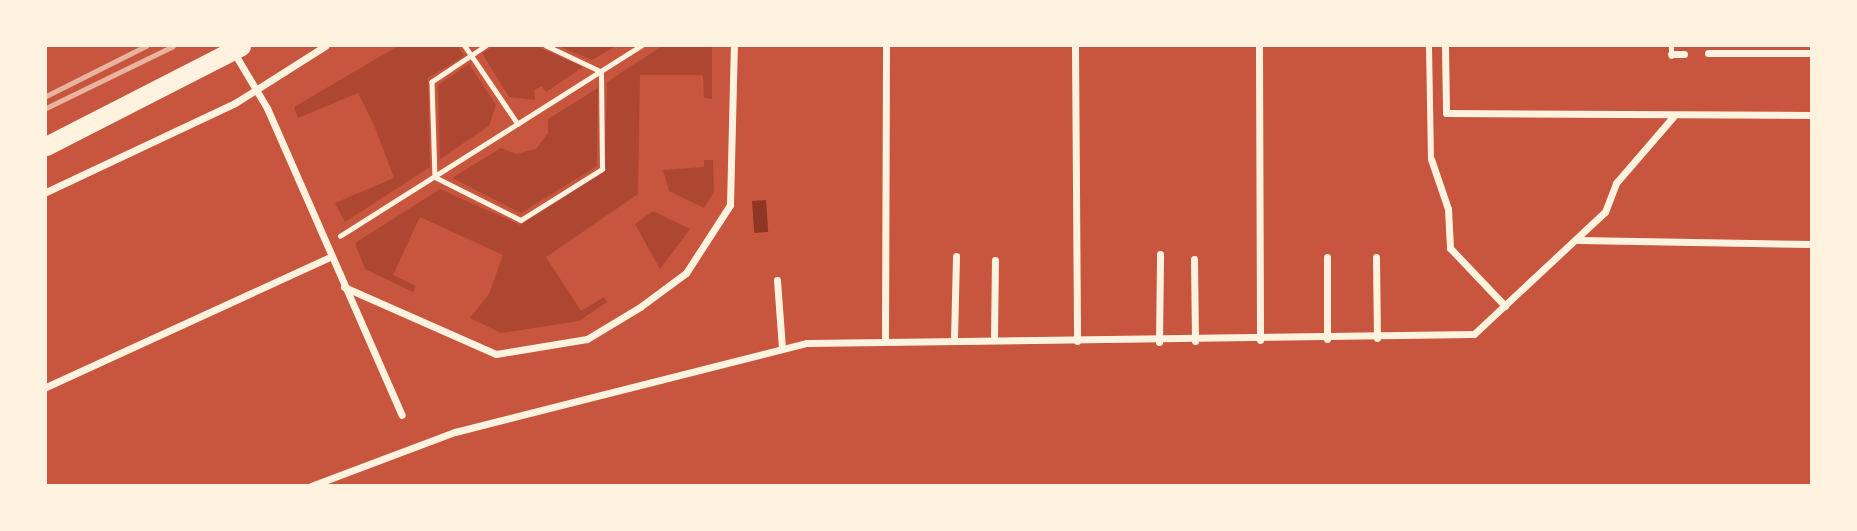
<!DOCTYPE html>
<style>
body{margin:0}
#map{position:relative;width:1857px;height:531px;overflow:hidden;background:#c8553d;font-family:"Public Sans",sans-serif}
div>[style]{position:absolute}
.green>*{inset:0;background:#ae4732}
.water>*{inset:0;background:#8f3625;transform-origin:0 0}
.path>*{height:4.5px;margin:-2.25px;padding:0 2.25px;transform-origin:2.25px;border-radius:2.25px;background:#fff3e0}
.service>*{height:5px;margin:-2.5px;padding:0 2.5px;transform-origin:2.5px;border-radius:2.5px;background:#fff3e0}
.pedestrian>*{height:6px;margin:-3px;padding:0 3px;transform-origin:3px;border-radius:3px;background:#fff3e0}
.minor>*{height:7px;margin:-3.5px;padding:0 3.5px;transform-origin:3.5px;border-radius:3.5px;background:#fff3e0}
.trunk>*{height:19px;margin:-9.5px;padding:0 9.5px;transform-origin:9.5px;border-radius:9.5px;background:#fff3e0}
.rail>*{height:5px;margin:-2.5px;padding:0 2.5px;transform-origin:2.5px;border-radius:2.5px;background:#e9b49f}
span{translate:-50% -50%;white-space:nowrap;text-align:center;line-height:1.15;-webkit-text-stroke:7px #fff3e0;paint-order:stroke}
.frame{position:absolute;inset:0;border:47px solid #fff3e0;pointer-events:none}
</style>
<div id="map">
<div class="green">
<div style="clip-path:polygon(398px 46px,458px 46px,464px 56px,428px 78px,430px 167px,345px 222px,335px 203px,394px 178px,374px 125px,358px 93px,298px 118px,294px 107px)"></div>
<div style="clip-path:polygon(494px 46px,536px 46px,583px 67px,546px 92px,542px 86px,534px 90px,535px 100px,509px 97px,482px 53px)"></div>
<div style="clip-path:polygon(559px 46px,616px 46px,592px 60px)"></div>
<div style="clip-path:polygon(662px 46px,712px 46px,712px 99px,704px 98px,703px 75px,640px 75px,638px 194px,546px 257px,581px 311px,604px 297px,607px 302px,579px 321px,501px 333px,470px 318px,489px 294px,503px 255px,420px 217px,393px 275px,416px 286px,413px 292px,365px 269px,355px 243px,440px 189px,520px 225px,604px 172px,607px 82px)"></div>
<div style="clip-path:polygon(469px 64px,496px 105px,489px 126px,440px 159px,438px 85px)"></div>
<div style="clip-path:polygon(598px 88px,597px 166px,521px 213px,452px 178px,501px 148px,516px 154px,536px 149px,548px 133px,548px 119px)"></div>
<div style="clip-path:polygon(704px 160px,713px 160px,714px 192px,704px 208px,669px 191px,663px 170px,704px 167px)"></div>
<div style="clip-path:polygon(653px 211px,690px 229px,660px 269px,635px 224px)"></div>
</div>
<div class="water">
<div style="left:766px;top:200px;width:32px;height:14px;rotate:86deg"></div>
</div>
<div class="path">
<div style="left:465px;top:46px;width:94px;rotate:55.8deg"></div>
<div style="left:486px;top:46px;width:65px;rotate:146.3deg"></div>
<div style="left:432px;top:82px;width:95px;rotate:88.2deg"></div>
<div style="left:435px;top:177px;width:96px;rotate:26.6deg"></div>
<div style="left:521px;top:220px;width:96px;rotate:-32.2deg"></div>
<div style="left:602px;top:169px;width:97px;rotate:-90.6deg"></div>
<div style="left:601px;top:72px;width:61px;rotate:-154.7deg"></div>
<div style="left:340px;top:236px;width:356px;rotate:-32.3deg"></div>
</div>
<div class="service">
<div style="left:1671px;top:46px;width:10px;rotate:90deg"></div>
</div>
<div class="pedestrian">
<div style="left:1429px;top:46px;width:113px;rotate:89deg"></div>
</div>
<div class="minor">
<div style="left:1075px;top:46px;width:295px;rotate:89.6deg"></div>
<div style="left:1259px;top:46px;width:294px;rotate:89.8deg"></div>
<div style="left:1445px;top:46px;width:67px;rotate:89.1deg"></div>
<div style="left:1446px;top:113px;width:366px;rotate:0.3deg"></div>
<div style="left:233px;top:51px;width:66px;rotate:59.2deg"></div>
<div style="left:267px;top:108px;width:335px;rotate:66.3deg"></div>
<div style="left:1708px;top:53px;width:104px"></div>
<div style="left:1671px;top:54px;width:13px"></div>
<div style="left:1431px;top:159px;width:53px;rotate:71.2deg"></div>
<div style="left:1448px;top:209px;width:39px;rotate:87deg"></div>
<div style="left:1450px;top:248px;width:80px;rotate:46.5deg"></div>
<div style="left:46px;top:192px;width:209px;rotate:-25.2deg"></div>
<div style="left:235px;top:103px;width:107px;rotate:-32.3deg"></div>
<div style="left:1578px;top:240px;width:234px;rotate:1deg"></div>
<div style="left:1327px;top:257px;width:82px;rotate:90deg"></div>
<div style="left:1376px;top:257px;width:81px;rotate:89.3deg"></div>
<div style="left:1194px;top:259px;width:82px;rotate:89.3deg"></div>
<div style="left:777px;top:280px;width:68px;rotate:85.8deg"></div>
<div style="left:344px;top:287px;width:166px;rotate:23.8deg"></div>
<div style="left:496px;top:354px;width:92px;rotate:-9.4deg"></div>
<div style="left:587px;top:339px;width:62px;rotate:-31.1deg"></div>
<div style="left:640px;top:307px;width:57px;rotate:-36.5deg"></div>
<div style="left:686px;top:273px;width:81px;rotate:-57.1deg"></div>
<div style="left:730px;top:205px;width:159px;rotate:-88.6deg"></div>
<div style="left:885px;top:339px;width:293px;rotate:-89.8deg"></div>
<div style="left:954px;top:339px;width:83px;rotate:-88.6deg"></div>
<div style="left:994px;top:339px;width:79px;rotate:-89.3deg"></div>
<div style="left:1159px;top:342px;width:88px;rotate:-89.3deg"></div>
<div style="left:46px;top:387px;width:312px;rotate:-24.6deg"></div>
<div style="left:311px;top:486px;width:154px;rotate:-20.6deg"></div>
<div style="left:455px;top:432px;width:363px;rotate:-14.2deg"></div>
<div style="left:807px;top:343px;width:667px;rotate:-0.77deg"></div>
<div style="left:1474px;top:334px;width:179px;rotate:-43deg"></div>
<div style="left:1605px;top:212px;width:31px;rotate:-69deg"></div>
<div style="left:1616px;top:183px;width:87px;rotate:-49.2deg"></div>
</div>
<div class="trunk">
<div style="left:46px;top:146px;width:219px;rotate:-27.1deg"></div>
</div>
<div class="rail">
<div style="left:46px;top:96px;width:112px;rotate:-26.6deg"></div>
<div style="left:46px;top:108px;width:141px;rotate:-26deg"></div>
</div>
<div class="frame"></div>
</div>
